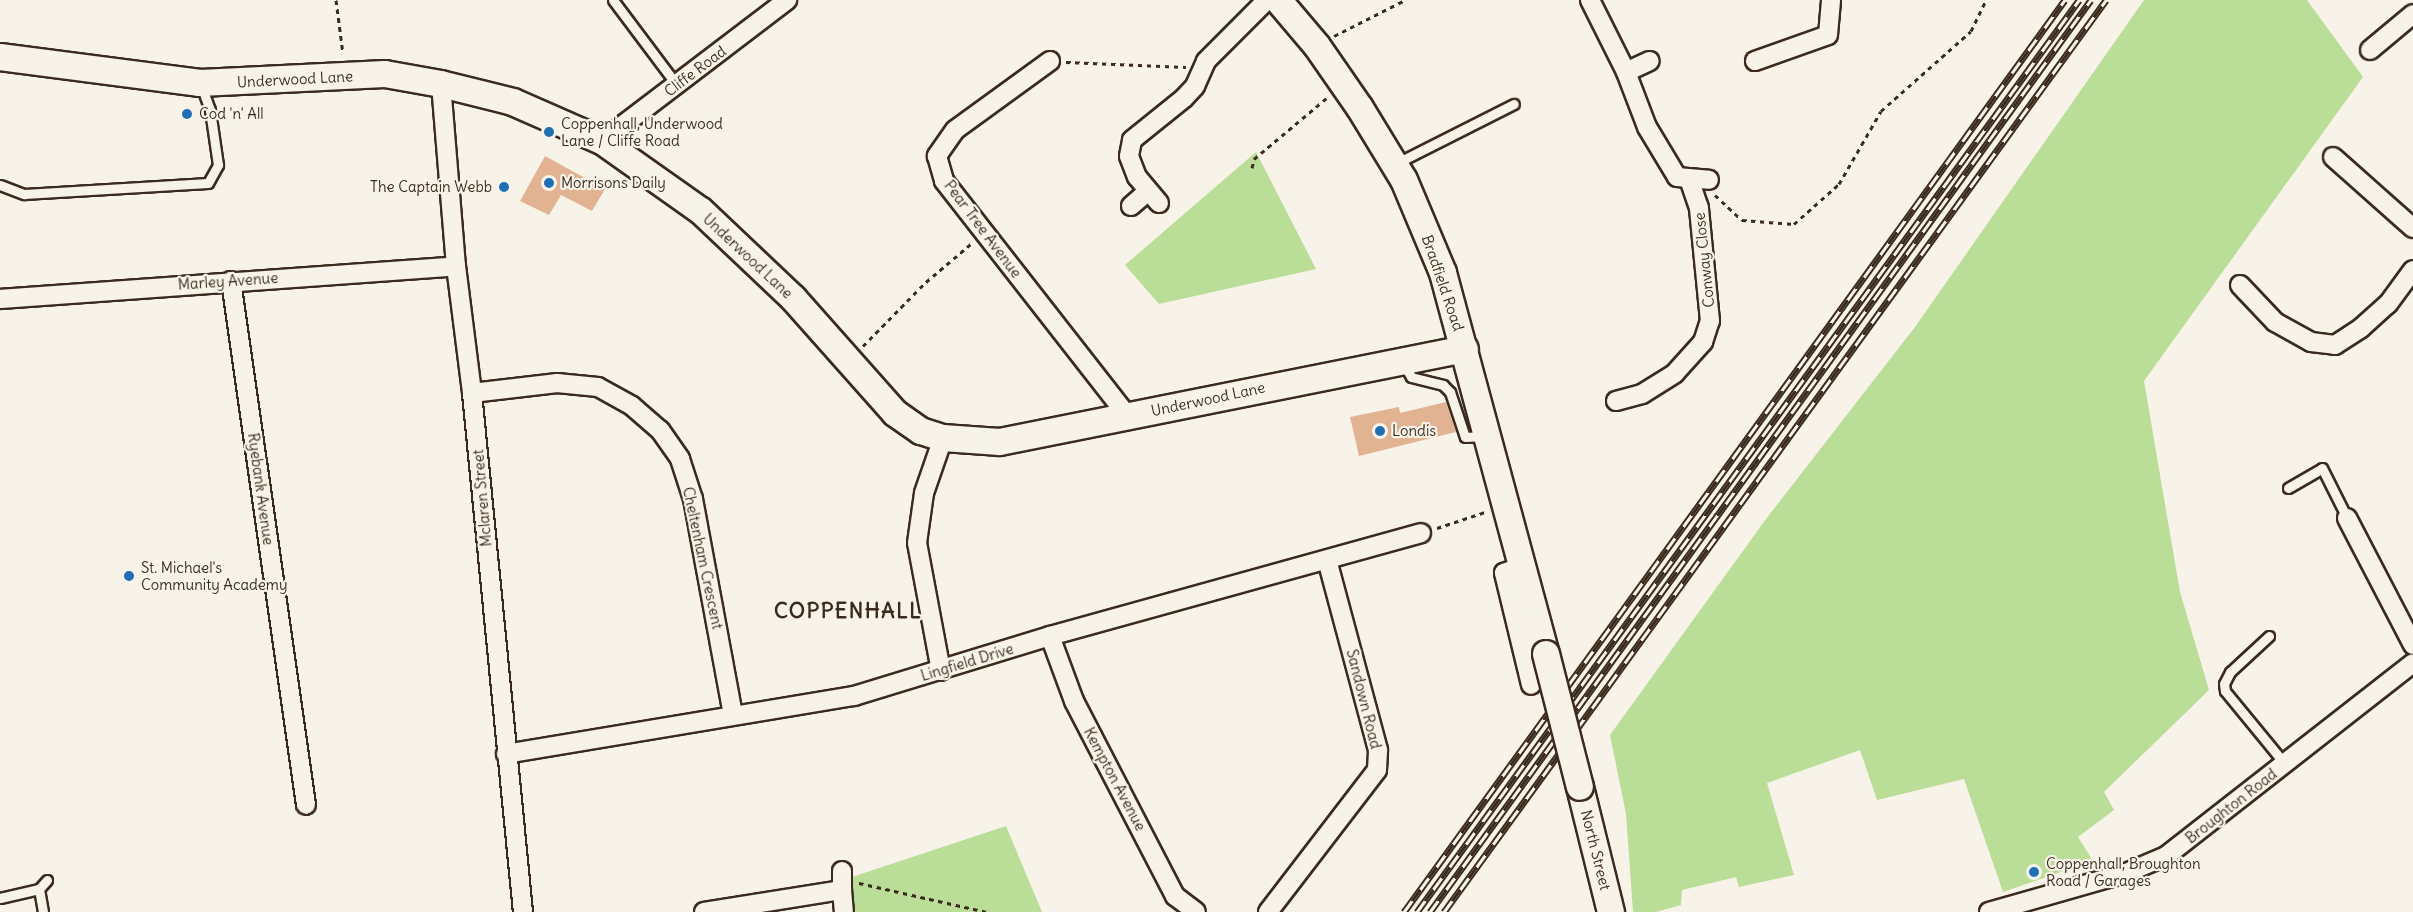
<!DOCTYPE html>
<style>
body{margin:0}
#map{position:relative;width:2413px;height:912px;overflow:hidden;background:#f7f3e8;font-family:Delius,sans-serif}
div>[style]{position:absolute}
.green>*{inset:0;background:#badd97}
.building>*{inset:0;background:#e2b393}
.path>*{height:3px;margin-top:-1.5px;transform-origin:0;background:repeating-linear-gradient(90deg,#3b2a1e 0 4.5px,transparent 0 9px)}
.roads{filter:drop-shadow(2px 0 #3b2a1e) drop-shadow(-2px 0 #3b2a1e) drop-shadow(0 2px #3b2a1e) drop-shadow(0 -2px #3b2a1e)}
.lane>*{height:9px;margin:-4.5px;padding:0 4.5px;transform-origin:4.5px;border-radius:4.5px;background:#f7f3e8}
.street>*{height:18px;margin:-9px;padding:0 9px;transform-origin:9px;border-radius:9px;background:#f7f3e8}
.secondary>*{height:26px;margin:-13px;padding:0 13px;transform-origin:13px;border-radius:13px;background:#f7f3e8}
.rail>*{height:7px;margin-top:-3.5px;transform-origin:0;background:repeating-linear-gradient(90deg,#f7f3e8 0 14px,#3b2a1e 0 28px);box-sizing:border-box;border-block:2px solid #3b2a1e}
.bridges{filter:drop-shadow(2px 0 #3b2a1e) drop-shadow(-2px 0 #3b2a1e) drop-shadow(0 2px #3b2a1e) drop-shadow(0 -2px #3b2a1e)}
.secondary-bridge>*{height:26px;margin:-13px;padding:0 13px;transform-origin:13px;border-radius:13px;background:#f7f3e8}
.dots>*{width:16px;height:16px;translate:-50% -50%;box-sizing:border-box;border:3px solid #f7f3e8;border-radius:50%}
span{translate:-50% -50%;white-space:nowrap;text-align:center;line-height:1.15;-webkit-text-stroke:4.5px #f7f3e8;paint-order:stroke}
.street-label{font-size:15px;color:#3b2a1e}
.poi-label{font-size:15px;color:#3b2a1e}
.left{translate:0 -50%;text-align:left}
.right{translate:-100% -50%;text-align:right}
.district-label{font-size:21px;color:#3b2a1e;font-weight:700;letter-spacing:1.5px}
</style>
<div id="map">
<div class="green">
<div style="clip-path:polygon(2144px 0,2307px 0,2363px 77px,2144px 381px,2180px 592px,2209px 690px,2104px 792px,2114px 810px,2078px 837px,2093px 861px,2003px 892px,1964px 779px,1877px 800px,1860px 750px,1767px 783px,1794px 875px,1739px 887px,1736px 877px,1682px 890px,1681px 905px,1656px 912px,1633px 912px,1626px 814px,1610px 735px,1766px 519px,1915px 327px)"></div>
<div style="clip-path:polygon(1256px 152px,1316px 269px,1159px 304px,1125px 265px)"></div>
<div style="clip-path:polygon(1006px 826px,1042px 912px,846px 912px,849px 878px)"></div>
</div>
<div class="building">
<div style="clip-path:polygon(545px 156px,605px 189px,592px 211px,561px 195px,549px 215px,520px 201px)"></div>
<div style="clip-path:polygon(1446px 402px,1456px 432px,1359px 456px,1350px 417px,1399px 407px,1400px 413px)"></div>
</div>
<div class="path">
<div style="left:336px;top:0;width:54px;rotate:82.6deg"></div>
<div style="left:1334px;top:36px;width:80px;rotate:-26.9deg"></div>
<div style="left:1066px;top:62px;width:120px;rotate:2.4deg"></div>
<div style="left:1252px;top:168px;width:9px;rotate:-77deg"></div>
<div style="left:1254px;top:159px;width:97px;rotate:-40deg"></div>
<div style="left:1715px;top:195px;width:37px;rotate:43deg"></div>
<div style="left:1742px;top:220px;width:52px;rotate:4.4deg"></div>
<div style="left:1794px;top:224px;width:60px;rotate:-41.6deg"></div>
<div style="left:1839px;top:184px;width:84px;rotate:-60.1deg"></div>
<div style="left:1881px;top:111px;width:120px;rotate:-41.6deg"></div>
<div style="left:1971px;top:31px;width:34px;rotate:-64deg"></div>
<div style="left:863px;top:346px;width:90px;rotate:-45.5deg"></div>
<div style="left:926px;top:282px;width:60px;rotate:-40.3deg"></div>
<div style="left:1437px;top:528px;width:51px;rotate:-18.4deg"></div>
<div style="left:859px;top:883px;width:131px;rotate:12.8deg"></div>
</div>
<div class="roads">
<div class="lane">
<div style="left:613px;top:0;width:105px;rotate:53.1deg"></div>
<div style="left:1395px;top:164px;width:133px;rotate:-26.8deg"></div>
<div style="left:0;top:185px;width:26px;rotate:21deg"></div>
<div style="left:24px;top:194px;width:184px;rotate:-3.4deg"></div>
<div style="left:208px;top:183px;width:21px;rotate:-61deg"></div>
<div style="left:218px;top:165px;width:56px;rotate:-98.3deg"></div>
<div style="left:210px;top:110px;width:27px;rotate:-110deg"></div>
<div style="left:1403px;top:363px;width:16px;rotate:60deg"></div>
<div style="left:1411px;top:377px;width:33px;rotate:14deg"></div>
<div style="left:1443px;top:385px;width:10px;rotate:45deg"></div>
<div style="left:1450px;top:392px;width:47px;rotate:71.6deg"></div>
<div style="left:1465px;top:437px;width:19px;rotate:-3deg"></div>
<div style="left:2288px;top:488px;width:39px;rotate:-30deg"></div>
<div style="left:2322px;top:468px;width:56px;rotate:63.4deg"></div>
<div style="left:2269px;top:636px;width:53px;rotate:137.3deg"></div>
<div style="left:2230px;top:672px;width:13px;rotate:117deg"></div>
<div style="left:2224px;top:684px;width:7px;rotate:82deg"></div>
<div style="left:2225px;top:691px;width:94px;rotate:50.6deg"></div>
<div style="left:39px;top:889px;width:12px;rotate:-48deg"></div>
<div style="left:0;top:898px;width:40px;rotate:-13deg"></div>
<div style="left:39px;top:889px;width:23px;rotate:80deg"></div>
</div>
<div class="street">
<div style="left:1590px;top:0;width:80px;rotate:63.4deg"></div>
<div style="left:1626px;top:72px;width:59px;rotate:69.1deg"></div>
<div style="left:1647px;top:127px;width:58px;rotate:59deg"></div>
<div style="left:1677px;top:177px;width:32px;rotate:5deg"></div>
<div style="left:2370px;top:50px;width:56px;rotate:-39.9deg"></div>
<div style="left:1050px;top:61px;width:117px;rotate:144deg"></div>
<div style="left:955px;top:130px;width:32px;rotate:125deg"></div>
<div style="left:937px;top:156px;width:26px;rotate:74deg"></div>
<div style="left:944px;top:181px;width:297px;rotate:52deg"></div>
<div style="left:1755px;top:61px;width:77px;rotate:-19.6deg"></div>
<div style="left:1828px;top:35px;width:35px;rotate:-85deg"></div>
<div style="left:1626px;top:72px;width:26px;rotate:-25deg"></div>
<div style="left:441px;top:84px;width:183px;rotate:85.3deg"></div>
<div style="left:456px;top:266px;width:128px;rotate:82.8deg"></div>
<div style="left:472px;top:393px;width:521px;rotate:84.39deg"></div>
<div style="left:602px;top:141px;width:233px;rotate:-37.3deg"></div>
<div style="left:2333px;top:157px;width:107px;rotate:41.6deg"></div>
<div style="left:1159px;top:203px;width:34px;rotate:-130deg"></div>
<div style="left:1137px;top:177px;width:22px;rotate:-111deg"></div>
<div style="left:1129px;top:156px;width:16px;rotate:-79deg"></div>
<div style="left:1132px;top:140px;width:67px;rotate:-38.9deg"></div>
<div style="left:1184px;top:98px;width:16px;rotate:-47deg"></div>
<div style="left:1195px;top:86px;width:27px;rotate:-66deg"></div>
<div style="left:1206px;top:61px;width:86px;rotate:-45deg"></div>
<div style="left:1131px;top:206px;width:23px;rotate:-41deg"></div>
<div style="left:231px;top:281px;width:529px;rotate:81.85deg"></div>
<div style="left:2240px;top:285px;width:51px;rotate:46.6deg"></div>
<div style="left:2275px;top:322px;width:41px;rotate:29.1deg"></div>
<div style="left:2311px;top:342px;width:24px;rotate:7deg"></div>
<div style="left:2335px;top:345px;width:31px;rotate:-33deg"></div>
<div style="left:2361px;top:328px;width:36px;rotate:-42deg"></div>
<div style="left:2388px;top:304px;width:42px;rotate:-53.7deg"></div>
<div style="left:0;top:299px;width:457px;rotate:-4.1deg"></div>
<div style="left:472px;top:393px;width:86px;rotate:-6.7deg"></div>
<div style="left:557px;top:383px;width:41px;rotate:5.6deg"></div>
<div style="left:598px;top:387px;width:39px;rotate:29deg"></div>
<div style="left:632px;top:406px;width:37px;rotate:41deg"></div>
<div style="left:660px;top:430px;width:35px;rotate:55deg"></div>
<div style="left:680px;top:459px;width:42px;rotate:72deg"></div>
<div style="left:693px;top:499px;width:220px;rotate:79.5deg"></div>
<div style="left:1616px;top:401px;width:27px;rotate:-15deg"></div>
<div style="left:1642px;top:394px;width:39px;rotate:-32deg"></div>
<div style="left:1675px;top:373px;width:42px;rotate:-47.9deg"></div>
<div style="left:1703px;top:342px;width:22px;rotate:-72deg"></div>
<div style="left:1710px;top:321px;width:114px;rotate:-95.6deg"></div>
<div style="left:1699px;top:208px;width:31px;rotate:-109deg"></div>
<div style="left:2347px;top:518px;width:143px;rotate:62.5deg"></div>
<div style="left:1521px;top:567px;width:18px;rotate:161deg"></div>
<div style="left:1504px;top:573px;width:115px;rotate:76.4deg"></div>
<div style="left:1050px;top:636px;width:69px;rotate:69.7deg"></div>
<div style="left:1074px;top:701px;width:220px;rotate:62.6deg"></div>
<div style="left:1175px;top:896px;width:26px;rotate:37deg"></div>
<div style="left:941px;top:671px;width:130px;rotate:-100.6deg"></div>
<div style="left:917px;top:543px;width:50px;rotate:-82deg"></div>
<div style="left:924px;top:493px;width:58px;rotate:-70.9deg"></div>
<div style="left:506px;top:754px;width:353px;rotate:-9.5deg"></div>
<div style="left:854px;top:696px;width:205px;rotate:-17deg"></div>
<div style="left:1050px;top:636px;width:385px;rotate:-15.5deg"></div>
<div style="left:842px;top:890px;width:21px;rotate:85deg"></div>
<div style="left:704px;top:912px;width:140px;rotate:-9.1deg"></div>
<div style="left:842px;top:890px;width:19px;rotate:-90deg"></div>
<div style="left:1268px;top:912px;width:179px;rotate:-52.5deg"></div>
<div style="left:1377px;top:770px;width:20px;rotate:-87deg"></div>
<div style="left:1378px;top:750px;width:197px;rotate:-105deg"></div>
<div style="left:1989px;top:912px;width:142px;rotate:-15.9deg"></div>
<div style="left:2126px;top:873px;width:43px;rotate:-23deg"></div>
<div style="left:2166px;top:856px;width:313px;rotate:-38deg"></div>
</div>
<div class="secondary">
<div style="left:1278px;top:0;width:60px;rotate:49.7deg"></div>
<div style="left:1317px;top:46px;width:75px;rotate:55.3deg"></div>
<div style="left:1360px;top:108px;width:84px;rotate:58.6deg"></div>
<div style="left:1404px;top:180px;width:101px;rotate:67.2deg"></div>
<div style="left:1443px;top:273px;width:395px;rotate:74.9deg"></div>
<div style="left:0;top:57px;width:202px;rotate:7.4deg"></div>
<div style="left:200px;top:83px;width:185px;rotate:-2.8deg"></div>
<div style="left:385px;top:74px;width:57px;rotate:10.1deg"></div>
<div style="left:441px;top:84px;width:74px;rotate:14deg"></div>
<div style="left:513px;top:102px;width:97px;rotate:23.7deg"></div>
<div style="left:602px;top:141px;width:121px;rotate:35.3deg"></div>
<div style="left:701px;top:211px;width:127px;rotate:43.4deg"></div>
<div style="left:793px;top:298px;width:154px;rotate:48.4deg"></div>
<div style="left:895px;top:413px;width:32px;rotate:35deg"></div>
<div style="left:921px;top:431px;width:23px;rotate:18deg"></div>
<div style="left:943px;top:438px;width:57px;rotate:4deg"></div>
<div style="left:1000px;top:442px;width:474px;rotate:-11.3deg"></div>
<div style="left:1580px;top:787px;width:129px;rotate:76.1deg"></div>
</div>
</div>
<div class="rail">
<div style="left:1404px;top:912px;width:1126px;rotate:-54.07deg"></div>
<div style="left:1417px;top:912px;width:1127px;rotate:-54.02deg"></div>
<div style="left:1430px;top:912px;width:1126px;rotate:-54.07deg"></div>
<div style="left:1444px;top:912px;width:1127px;rotate:-54.02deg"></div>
</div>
<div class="bridges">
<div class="secondary-bridge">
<div style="left:1546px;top:654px;width:137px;rotate:75.7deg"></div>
</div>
</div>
<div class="dots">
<div style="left:187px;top:114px;background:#1f6fb2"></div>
<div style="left:549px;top:132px;background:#1f6fb2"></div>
<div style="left:549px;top:183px;background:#1f6fb2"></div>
<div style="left:504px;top:187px;background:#1f6fb2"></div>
<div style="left:1380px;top:431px;background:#1f6fb2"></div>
<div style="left:129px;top:576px;background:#1f6fb2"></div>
<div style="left:2034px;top:872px;background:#1f6fb2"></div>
</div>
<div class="street-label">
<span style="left:695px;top:71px;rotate:-37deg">Cliffe Road</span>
<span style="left:295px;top:79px;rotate:-3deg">Underwood Lane</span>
<span style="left:983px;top:229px;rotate:53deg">Pear Tree Avenue</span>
<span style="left:748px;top:256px;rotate:43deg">Underwood Lane</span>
<span style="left:1704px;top:260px;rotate:-96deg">Conway Close</span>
<span style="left:228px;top:281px;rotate:-4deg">Marley Avenue</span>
<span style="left:1443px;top:283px;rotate:71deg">Bradfield Road</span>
<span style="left:1208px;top:399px;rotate:-12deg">Underwood Lane</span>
<span style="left:261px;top:489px;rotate:82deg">Ryebank Avenue</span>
<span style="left:482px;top:498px;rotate:-95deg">Mclaren Street</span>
<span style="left:703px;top:558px;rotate:78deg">Cheltenham Crescent</span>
<span style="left:967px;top:662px;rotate:-17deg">Lingfield Drive</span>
<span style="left:1364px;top:699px;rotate:76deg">Sandown Road</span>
<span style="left:1115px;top:779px;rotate:62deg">Kempton Avenue</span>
<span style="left:2231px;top:806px;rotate:-38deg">Broughton Road</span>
<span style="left:1596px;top:850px;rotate:76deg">North Street</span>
</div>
<div class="poi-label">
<span class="left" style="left:199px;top:114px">Cod 'n' All</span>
<span class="left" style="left:561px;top:132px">Coppenhall, Underwood<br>Lane / Cliffe Road</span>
<span class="left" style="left:561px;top:183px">Morrisons Daily</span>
<span class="right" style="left:492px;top:187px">The Captain Webb</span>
<span class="left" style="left:1392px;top:431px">Londis</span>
<span class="left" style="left:141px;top:576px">St. Michael's<br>Community Academy</span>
<span class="left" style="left:2046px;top:872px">Coppenhall, Broughton<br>Road / Garages</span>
</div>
<div class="district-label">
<span style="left:848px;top:611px">COPPENHALL</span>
</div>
</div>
